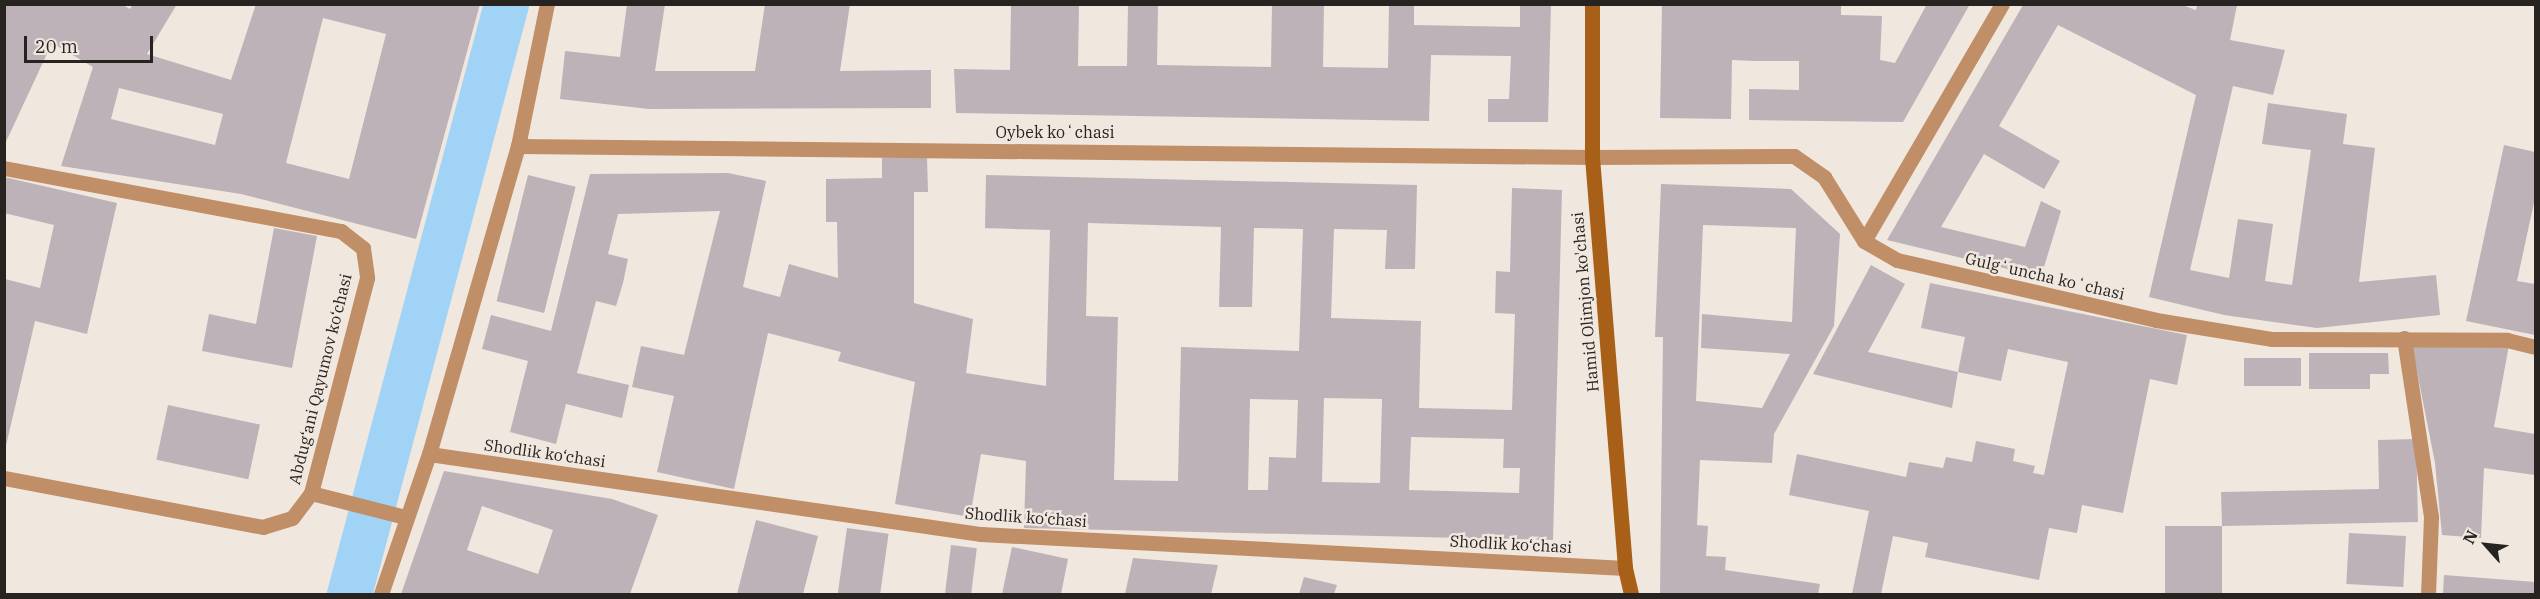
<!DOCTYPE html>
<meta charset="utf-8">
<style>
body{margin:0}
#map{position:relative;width:2540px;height:599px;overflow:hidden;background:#f0e7df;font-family:"IBM Plex Serif",serif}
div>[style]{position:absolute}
.canal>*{height:45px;margin:-22.5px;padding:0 22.5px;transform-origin:22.5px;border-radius:22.5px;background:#a1d3f6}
.building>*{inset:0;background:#bdb2b8;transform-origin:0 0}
.street>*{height:15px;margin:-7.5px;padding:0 7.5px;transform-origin:7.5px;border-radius:7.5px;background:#c08e67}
.secondary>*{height:15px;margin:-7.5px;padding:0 7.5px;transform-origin:7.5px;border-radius:7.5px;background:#a85f18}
span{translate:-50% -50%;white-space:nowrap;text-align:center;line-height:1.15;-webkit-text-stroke:5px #f0e7df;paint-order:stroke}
.street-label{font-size:16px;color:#272320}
.frame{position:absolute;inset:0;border:6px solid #272320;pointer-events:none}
.north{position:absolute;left:2456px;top:515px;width:60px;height:60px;-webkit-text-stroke:4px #f0e7df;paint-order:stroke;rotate:297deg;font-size:16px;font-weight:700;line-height:24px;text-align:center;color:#272320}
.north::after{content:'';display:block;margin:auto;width:21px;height:27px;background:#272320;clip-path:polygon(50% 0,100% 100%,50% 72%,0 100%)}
.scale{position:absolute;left:24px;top:36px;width:129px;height:27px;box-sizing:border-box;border:3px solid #272320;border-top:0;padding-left:8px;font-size:18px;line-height:21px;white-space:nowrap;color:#272320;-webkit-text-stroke:4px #f0e7df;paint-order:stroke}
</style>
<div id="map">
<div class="canal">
<div style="left:349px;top:594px;width:611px;rotate:-75.1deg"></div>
</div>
<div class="building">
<div style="clip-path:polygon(evenodd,4px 4px,121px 4px,130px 9px,133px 4px,177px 4px,147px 54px,231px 80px,256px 4px,480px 4px,416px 239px,241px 194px,61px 166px,93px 67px,52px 43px,4px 146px,4px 4px,323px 18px,386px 34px,349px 179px,286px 163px,323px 18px,4px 4px,119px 88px,223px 114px,215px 145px,111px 119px,119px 88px)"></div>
<div style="clip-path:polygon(627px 4px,665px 4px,655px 71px,755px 71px,765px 4px,850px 4px,840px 71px,931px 70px,931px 108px,649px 109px,560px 99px,565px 51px,620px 57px)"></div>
<div style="clip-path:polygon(1011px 4px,1079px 4px,1078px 66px,1127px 66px,1128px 4px,1158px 4px,1157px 65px,1271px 67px,1272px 4px,1324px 4px,1323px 67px,1388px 68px,1389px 4px,1414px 4px,1414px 25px,1520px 27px,1520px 4px,1551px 4px,1548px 122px,1488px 122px,1488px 99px,1509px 99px,1511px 56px,1431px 55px,1429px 121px,956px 113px,954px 69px,1010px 70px)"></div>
<div style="clip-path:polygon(1662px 4px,1841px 4px,1841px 15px,1882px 16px,1880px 60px,1895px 63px,1927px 4px,1970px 4px,1903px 122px,1749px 120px,1749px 89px,1799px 90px,1799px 61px,1755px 61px,1732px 60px,1731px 119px,1660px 118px)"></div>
<div style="clip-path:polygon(2023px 5px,2182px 5px,2196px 10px,2197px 5px,2237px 5px,2230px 40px,2285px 50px,2273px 95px,2233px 86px,2190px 270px,2229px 278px,2238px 219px,2273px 224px,2265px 281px,2292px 285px,2311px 150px,2262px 144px,2268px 103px,2347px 114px,2343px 144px,2375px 148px,2359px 282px,2436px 275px,2440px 315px,2317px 328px,2224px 315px,2149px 297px,2196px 95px,2058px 25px,1999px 126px,2060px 161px,2044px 189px,1984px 154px,1941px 227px,2025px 247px,2041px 201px,2061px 211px,2041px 277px,1887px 240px)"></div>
<div style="clip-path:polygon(2504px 145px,2535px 152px,2535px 198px,2517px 281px,2535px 284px,2535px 335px,2466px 321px)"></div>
<div style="clip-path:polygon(evenodd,882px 158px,927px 158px,928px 192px,914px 192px,914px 303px,973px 319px,966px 373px,1046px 386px,1050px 230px,985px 228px,986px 175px,1417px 185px,1415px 269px,1385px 269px,1387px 230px,1334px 229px,1331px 318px,1421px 321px,1419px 408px,1512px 410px,1515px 314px,1495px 313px,1496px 271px,1510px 272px,1512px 188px,1562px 190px,1553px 540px,1024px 528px,1026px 461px,981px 454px,970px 517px,895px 504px,915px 382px,838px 361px,841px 352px,768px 333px,734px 489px,657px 472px,674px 396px,632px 387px,641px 346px,684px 355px,720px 211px,618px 214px,608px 254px,628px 259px,623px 283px,616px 306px,596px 301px,577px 373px,629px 385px,622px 418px,566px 404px,556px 444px,510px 432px,528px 361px,482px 349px,491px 315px,551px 331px,590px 174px,728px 173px,766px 181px,743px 287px,780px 297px,789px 264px,838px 278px,837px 222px,826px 222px,826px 179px,882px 178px,882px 158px,1088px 223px,1221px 227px,1219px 307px,1252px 307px,1254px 228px,1303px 229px,1299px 351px,1181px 347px,1178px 481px,1114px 480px,1118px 317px,1086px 316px,1088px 223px,882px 158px,1324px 398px,1382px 399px,1380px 483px,1322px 482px,1324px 398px,882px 158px,1250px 399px,1298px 400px,1296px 458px,1269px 457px,1268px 490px,1248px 490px,1250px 399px,882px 158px,1411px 437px,1504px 439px,1503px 468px,1520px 468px,1519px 493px,1409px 490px,1411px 437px)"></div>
<div style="left:528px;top:175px;width:49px;height:130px;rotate:14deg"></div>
<div style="clip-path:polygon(4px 177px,117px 203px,87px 334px,35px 321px,5px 450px,5px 279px,40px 288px,54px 225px,4px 213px)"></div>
<div style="clip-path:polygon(evenodd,1661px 184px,1791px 189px,1840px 234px,1834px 326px,1774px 434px,1772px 463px,1700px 460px,1697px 525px,1708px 526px,1706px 556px,1726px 557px,1725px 570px,1820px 584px,1818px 594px,1660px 594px,1663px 337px,1655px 337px,1661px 184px,1703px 225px,1796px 228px,1792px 322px,1702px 314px,1701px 348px,1790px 354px,1762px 408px,1696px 401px,1703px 225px)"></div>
<div style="clip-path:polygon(274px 228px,317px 236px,292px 368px,202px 351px,209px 314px,256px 324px)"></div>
<div style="clip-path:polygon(1871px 265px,1905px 284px,1868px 352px,1958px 372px,1952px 408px,1813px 374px)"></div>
<div style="clip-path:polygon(1930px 283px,2187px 335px,2177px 385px,2150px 379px,2123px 513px,2082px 505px,2077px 533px,2049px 528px,2039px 580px,1925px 557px,1928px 543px,1893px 536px,1881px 594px,1852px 594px,1869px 511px,1789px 495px,1797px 454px,1906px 477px,1909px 462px,1943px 468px,1946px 457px,1972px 462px,1976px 441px,2015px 449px,2013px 461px,2035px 466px,2033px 473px,2044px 475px,2068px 362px,2008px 349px,2001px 381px,1958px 372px,1965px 337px,1921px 328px)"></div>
<div style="clip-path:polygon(2509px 345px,2494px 427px,2535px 434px,2535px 475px,2484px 468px,2481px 538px,2442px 535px,2435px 463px,2412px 346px)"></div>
<div style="clip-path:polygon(2309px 353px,2388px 353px,2389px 374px,2370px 374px,2370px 389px,2309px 389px)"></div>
<div style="left:2244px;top:358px;width:57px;height:28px"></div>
<div style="left:168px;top:405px;width:94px;height:56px;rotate:12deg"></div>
<div style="clip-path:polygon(2416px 439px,2418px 522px,2222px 526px,2222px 594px,2165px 594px,2165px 526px,2222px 526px,2221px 492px,2379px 489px,2378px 440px)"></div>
<div style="clip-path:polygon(evenodd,444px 471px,612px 499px,658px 515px,630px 594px,401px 594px,444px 471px,482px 506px,553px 530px,538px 574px,467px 550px,482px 506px)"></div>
<div style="clip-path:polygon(756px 520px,818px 536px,803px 594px,737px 594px)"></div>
<div style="left:847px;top:528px;width:42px;height:67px;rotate:8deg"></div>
<div style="left:2349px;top:533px;width:57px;height:51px;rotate:3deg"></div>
<div style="left:951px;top:545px;width:26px;height:49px;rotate:7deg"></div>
<div style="clip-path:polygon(1012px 547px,1068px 559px,1061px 594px,1002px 594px)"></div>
<div style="clip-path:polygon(1133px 558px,1218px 565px,1211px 594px,1125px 594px)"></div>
<div style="clip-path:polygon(2444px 575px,2535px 582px,2535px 594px,2443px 594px)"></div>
<div style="clip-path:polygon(1304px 577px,1337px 585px,1334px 594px,1299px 594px)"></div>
</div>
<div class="street">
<div style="left:518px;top:146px;width:1074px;rotate:0.59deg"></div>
<div style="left:1592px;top:157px;width:202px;rotate:-0.3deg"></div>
<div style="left:1794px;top:156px;width:37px;rotate:35deg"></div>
<div style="left:1824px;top:177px;width:75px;rotate:58deg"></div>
<div style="left:1864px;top:241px;width:38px;rotate:30deg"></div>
<div style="left:1897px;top:260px;width:266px;rotate:13deg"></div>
<div style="left:2156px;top:320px;width:118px;rotate:9.3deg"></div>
<div style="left:2272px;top:339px;width:235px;rotate:0.2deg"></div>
<div style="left:2507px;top:340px;width:30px;rotate:14deg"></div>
<div style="left:4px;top:168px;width:343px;rotate:10.6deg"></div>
<div style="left:341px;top:231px;width:28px;rotate:38deg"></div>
<div style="left:363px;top:248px;width:30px;rotate:82deg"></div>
<div style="left:367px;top:278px;width:222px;rotate:104.6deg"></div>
<div style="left:311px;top:493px;width:31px;rotate:127deg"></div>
<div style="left:292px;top:518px;width:30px;rotate:163deg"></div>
<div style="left:263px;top:527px;width:264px;rotate:-169.3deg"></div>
<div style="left:1864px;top:241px;width:274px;rotate:-59.8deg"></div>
<div style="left:2404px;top:338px;width:181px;rotate:81.4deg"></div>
<div style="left:2431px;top:517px;width:77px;rotate:92.2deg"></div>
<div style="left:429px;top:454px;width:558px;rotate:8.25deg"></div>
<div style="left:981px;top:534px;width:645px;rotate:3.02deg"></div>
<div style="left:311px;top:493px;width:97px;rotate:14.3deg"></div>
<div style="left:381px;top:594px;width:148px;rotate:-71.1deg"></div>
<div style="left:429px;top:454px;width:321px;rotate:-73.9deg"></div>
<div style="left:518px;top:146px;width:145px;rotate:-78.5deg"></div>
</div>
<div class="secondary">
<div style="left:1592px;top:4px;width:153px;rotate:90deg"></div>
<div style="left:1592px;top:157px;width:412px;rotate:85.4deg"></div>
<div style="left:1625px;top:568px;width:27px;rotate:77deg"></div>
</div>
<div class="street-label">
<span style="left:1055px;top:132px">Oybek koʻchasi</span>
<span style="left:2045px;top:276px;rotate:13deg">Gulgʻuncha koʻchasi</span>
<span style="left:1585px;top:302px;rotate:-95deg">Hamid Olimjon ko'chasi</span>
<span style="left:320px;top:379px;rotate:-76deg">Abdug‘ani Qayumov ko‘chasi</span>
<span style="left:545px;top:453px;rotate:8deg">Shodlik ko‘chasi</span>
<span style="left:1026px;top:517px;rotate:4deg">Shodlik ko‘chasi</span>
<span style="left:1511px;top:544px;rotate:3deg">Shodlik ko‘chasi</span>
</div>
<div class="frame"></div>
<div class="north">N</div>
<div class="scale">20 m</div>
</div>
